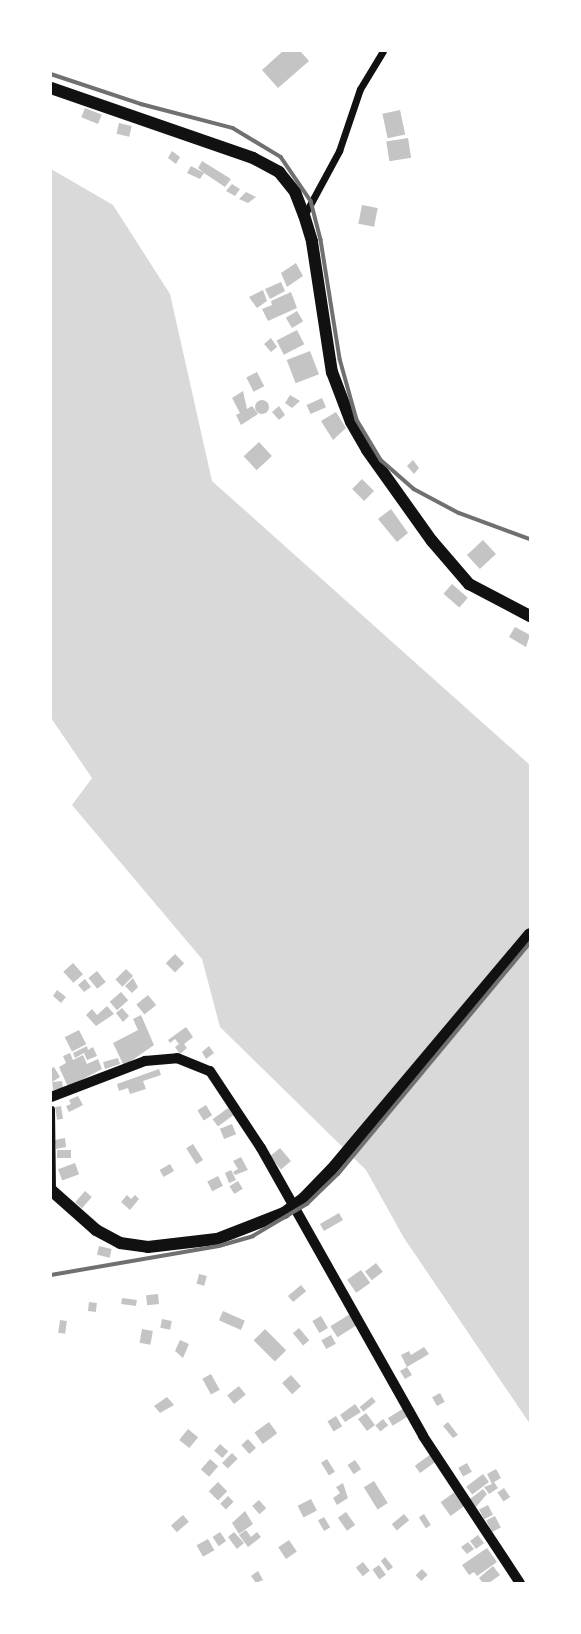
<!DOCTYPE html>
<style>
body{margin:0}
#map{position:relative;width:581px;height:1634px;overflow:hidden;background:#fff;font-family:"Archivo Narrow",sans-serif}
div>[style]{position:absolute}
.water>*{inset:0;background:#d9d9d9}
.building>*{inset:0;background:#c4c4c4;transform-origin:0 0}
.round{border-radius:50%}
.minor>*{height:7px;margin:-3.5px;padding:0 3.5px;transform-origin:3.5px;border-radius:3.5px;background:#111}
.tertiary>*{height:10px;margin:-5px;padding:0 5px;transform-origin:5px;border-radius:5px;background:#111}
.primary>*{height:12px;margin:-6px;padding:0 6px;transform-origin:6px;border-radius:6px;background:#111}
.rail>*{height:3.5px;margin:-1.75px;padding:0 1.75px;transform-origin:1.75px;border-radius:1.75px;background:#707070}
span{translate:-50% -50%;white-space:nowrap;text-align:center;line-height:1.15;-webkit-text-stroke:6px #fff;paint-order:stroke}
.frame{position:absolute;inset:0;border:52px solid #fff;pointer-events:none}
</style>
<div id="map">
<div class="water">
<div style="clip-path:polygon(51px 169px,113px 205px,170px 294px,212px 481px,530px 765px,530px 1424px,404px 1238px,366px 1170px,220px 1027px,202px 959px,72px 805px,92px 778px,51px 718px)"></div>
</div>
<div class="building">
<div style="clip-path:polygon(283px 51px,300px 51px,309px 61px,278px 88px,262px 70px)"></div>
<div style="left:85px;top:108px;width:18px;height:10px;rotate:22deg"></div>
<div style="left:400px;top:110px;width:25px;height:18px;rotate:78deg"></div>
<div style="left:119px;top:123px;width:13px;height:11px;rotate:13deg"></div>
<div style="left:408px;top:138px;width:20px;height:22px;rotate:81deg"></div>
<div style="clip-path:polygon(172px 151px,180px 157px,176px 164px,168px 158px)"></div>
<div style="clip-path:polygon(202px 161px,231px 179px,225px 187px,204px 173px,200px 179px,187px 173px,191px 166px,204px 173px,198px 168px)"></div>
<div style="clip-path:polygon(232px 184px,240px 189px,235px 196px,226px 191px)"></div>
<div style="clip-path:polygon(246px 192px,256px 197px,248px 203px,239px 199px)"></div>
<div style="left:362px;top:205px;width:16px;height:19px;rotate:11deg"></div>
<div style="clip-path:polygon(296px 263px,303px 276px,287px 287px,281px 273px)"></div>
<div style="clip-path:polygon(281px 282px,285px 291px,270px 299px,265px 289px)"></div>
<div style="clip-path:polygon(263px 290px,267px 301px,257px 308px,249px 297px)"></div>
<div style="clip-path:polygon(291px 292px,297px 308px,268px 321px,262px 309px,272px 305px,271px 301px)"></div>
<div style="left:297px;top:311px;width:12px;height:13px;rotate:59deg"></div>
<div style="left:297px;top:330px;width:16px;height:23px;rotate:63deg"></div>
<div style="clip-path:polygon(271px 338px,277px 347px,271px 352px,264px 344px)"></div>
<div style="left:310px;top:351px;width:25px;height:25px;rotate:69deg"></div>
<div style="left:257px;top:372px;width:16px;height:12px;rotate:63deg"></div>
<div style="clip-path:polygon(243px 391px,247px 409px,252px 406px,258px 414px,241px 425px,236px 415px,240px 413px,232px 398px)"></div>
<div style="clip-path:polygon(290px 395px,300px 401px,292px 408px,285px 403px)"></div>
<div style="left:322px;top:398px;width:10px;height:17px;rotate:66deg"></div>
<div class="round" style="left:255px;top:400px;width:14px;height:14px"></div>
<div style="clip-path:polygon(279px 406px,285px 415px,279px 420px,272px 412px)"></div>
<div style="clip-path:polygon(336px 412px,346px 428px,333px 440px,321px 421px)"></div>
<div style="left:259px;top:442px;width:19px;height:21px;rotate:47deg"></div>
<div style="clip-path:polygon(413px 460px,419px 468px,414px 474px,407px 466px)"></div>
<div style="left:362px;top:479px;width:17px;height:14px;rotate:45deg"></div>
<div style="clip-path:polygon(391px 509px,408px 533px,397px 542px,378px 519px)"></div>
<div style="left:483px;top:540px;width:19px;height:22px;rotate:47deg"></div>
<div style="left:452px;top:584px;width:21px;height:13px;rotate:41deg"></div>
<div style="clip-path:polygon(515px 627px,530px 635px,526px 647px,509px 637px)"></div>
<div style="left:175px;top:954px;width:13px;height:13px;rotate:45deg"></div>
<div style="left:73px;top:963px;width:15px;height:13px;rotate:48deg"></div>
<div style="left:126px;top:969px;width:10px;height:15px;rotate:45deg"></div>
<div style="left:97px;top:971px;width:14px;height:11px;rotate:51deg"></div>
<div style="clip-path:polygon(133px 978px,138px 987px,132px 993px,125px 986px)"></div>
<div style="clip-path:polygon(85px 979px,91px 987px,84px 992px,78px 985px)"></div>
<div style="clip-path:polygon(57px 990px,66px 997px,61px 1003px,53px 996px)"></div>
<div style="left:121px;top:992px;width:11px;height:15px;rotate:49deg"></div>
<div style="left:148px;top:995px;width:13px;height:15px;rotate:51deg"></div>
<div style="clip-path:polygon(107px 1006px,114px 1014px,96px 1026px,86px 1015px,92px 1009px,97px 1015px)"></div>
<div style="clip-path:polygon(122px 1008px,129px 1016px,123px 1022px,116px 1013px)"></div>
<div style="clip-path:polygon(141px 1015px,154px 1045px,124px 1066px,113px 1043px,138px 1030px,133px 1019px)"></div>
<div style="clip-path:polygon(186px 1027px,193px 1037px,184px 1044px,187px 1048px,180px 1054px,175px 1047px,179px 1044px,175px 1039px,170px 1043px,168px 1040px)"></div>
<div style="left:79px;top:1030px;width:16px;height:16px;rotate:63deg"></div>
<div style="clip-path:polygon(87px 1046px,88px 1050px,93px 1047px,97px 1056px,87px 1060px,84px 1053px,75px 1058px,73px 1053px)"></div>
<div style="clip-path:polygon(209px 1046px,214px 1053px,206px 1059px,202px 1052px)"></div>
<div style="clip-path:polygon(70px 1053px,73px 1060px,83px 1055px,87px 1064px,98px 1059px,102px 1069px,68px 1087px,59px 1067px,66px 1063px,63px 1056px)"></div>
<div style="clip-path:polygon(118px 1058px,120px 1064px,105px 1069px,103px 1062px)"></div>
<div style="clip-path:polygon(54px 1067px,60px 1077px,52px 1082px,62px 1081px,63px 1088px,53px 1090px,51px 1069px)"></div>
<div style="clip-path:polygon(159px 1069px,161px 1075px,143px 1081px,146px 1089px,130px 1094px,128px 1088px,119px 1091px,117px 1084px)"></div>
<div style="clip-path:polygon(78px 1096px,83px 1105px,69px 1112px,66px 1106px,71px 1104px,69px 1100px)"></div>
<div style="left:206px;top:1105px;width:12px;height:10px;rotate:59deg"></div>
<div style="left:61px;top:1106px;width:13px;height:6px;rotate:81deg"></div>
<div style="left:228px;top:1108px;width:9px;height:19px;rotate:54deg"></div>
<div style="left:232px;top:1124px;width:11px;height:13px;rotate:68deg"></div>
<div style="clip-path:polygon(65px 1138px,66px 1147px,56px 1149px,55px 1140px)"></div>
<div style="left:193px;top:1144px;width:19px;height:8px;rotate:58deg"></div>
<div style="left:280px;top:1148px;width:17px;height:13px;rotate:50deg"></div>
<div style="left:57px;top:1150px;width:14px;height:8px"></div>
<div style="clip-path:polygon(241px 1157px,248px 1170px,235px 1175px,233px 1172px,238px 1169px,233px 1161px)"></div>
<div style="left:75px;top:1163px;width:12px;height:18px;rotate:70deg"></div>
<div style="left:170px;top:1164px;width:8px;height:12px;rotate:60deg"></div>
<div style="clip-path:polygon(231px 1170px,236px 1180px,229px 1183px,225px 1173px)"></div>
<div style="left:218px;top:1176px;width:11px;height:12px;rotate:63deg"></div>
<div style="left:238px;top:1181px;width:9px;height:10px;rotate:58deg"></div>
<div style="left:85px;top:1191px;width:9px;height:15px;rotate:41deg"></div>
<div style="clip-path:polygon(127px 1195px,131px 1199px,135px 1195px,139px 1199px,130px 1210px,121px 1202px)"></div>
<div style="left:339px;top:1213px;width:8px;height:22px;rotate:60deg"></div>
<div style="left:99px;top:1246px;width:13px;height:9px;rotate:13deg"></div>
<div style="left:376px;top:1263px;width:11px;height:14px;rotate:52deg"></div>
<div style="left:361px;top:1270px;width:16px;height:17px;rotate:55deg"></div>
<div style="left:199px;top:1274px;width:8px;height:10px;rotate:14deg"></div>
<div style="left:301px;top:1285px;width:8px;height:17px;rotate:50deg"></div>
<div style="left:158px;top:1294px;width:10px;height:12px;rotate:84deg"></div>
<div style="left:122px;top:1298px;width:15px;height:6px;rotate:8deg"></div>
<div style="left:89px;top:1302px;width:8px;height:9px;rotate:7deg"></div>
<div style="left:223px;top:1311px;width:24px;height:10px;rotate:24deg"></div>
<div style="left:350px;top:1314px;width:13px;height:23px;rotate:58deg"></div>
<div style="left:321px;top:1316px;width:14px;height:10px;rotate:60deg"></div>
<div style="left:162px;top:1319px;width:10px;height:9px;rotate:11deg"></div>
<div style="left:60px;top:1320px;width:7px;height:13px;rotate:8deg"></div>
<div style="left:299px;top:1328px;width:16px;height:8px;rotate:50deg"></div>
<div style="left:142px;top:1329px;width:11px;height:14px;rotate:10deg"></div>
<div style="left:265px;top:1329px;width:30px;height:16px;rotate:45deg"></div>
<div style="left:331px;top:1335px;width:10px;height:11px;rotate:61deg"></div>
<div style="clip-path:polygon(180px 1340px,189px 1344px,183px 1358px,175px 1351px)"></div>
<div style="clip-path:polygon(424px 1347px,429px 1354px,407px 1367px,412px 1375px,405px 1379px,400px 1371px,407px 1367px,401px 1355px,409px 1351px,411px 1355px)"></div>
<div style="left:211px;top:1374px;width:18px;height:10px;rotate:61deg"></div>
<div style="left:291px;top:1375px;width:15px;height:12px;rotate:48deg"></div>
<div style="left:239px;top:1386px;width:11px;height:15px;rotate:52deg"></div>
<div style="left:440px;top:1393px;width:10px;height:9px;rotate:61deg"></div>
<div style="clip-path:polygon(167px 1397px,174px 1405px,160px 1413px,154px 1406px)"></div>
<div style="left:372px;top:1397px;width:6px;height:16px;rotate:51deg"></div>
<div style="clip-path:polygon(355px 1404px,361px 1412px,345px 1422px,340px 1415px)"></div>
<div style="left:404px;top:1408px;width:9px;height:19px;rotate:58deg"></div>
<div style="left:366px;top:1413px;width:15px;height:10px;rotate:53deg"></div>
<div style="left:336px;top:1416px;width:12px;height:10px;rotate:59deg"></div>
<div style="left:383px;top:1419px;width:8px;height:10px;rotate:50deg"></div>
<div style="left:269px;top:1422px;width:14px;height:18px;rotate:54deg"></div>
<div style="clip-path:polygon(448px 1422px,458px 1435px,453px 1438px,443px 1426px)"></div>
<div style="left:188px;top:1429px;width:13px;height:14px;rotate:39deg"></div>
<div style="left:248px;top:1439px;width:12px;height:9px;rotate:48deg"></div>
<div style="left:220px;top:1444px;width:11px;height:9px;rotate:41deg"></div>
<div style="left:232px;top:1453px;width:8px;height:14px;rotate:45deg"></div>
<div style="left:431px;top:1454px;width:9px;height:20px;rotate:54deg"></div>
<div style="left:210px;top:1459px;width:11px;height:14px;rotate:41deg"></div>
<div style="left:327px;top:1459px;width:15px;height:7px;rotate:58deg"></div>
<div style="left:355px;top:1460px;width:11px;height:9px;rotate:56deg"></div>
<div style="left:467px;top:1463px;width:10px;height:10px;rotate:61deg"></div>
<div style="clip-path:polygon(496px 1469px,501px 1478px,494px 1482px,498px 1488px,489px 1494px,484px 1487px,492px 1484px,487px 1474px)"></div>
<div style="left:483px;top:1474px;width:10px;height:21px;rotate:53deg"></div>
<div style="left:374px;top:1481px;width:26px;height:12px;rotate:58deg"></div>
<div style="left:218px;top:1482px;width:13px;height:13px;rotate:45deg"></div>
<div style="clip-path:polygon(343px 1483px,348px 1498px,337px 1505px,333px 1498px,340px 1493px,336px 1487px)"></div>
<div style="left:504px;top:1488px;width:11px;height:8px;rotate:56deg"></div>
<div style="clip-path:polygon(483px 1489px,487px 1494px,476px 1507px,470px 1499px)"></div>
<div style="left:456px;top:1491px;width:17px;height:19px;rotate:54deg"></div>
<div style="left:228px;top:1496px;width:8px;height:11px;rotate:45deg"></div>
<div style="left:311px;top:1499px;width:13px;height:15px;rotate:63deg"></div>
<div style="left:259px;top:1500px;width:11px;height:9px;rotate:49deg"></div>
<div style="left:488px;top:1505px;width:11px;height:10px;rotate:63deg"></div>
<div style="clip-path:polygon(245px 1511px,253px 1524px,239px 1534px,232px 1523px)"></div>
<div style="left:346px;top:1512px;width:16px;height:10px;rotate:55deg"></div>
<div style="left:404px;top:1514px;width:8px;height:16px;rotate:50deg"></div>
<div style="left:424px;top:1514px;width:13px;height:6px;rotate:58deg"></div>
<div style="left:183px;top:1515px;width:9px;height:16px;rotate:49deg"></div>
<div style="left:495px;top:1516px;width:13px;height:10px;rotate:63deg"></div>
<div style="left:324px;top:1517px;width:12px;height:7px;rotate:59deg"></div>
<div style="clip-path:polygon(246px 1530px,251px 1537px,257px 1532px,261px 1537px,248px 1547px,239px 1535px)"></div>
<div style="left:220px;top:1532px;width:11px;height:9px;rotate:56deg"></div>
<div style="clip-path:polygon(234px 1532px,244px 1543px,237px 1549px,228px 1537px)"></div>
<div style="left:478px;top:1535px;width:10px;height:10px;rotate:53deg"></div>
<div style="left:208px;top:1539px;width:13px;height:13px;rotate:61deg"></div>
<div style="left:289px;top:1540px;width:14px;height:13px;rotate:56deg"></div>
<div style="clip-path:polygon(468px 1542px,474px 1549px,467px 1554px,461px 1547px)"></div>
<div style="clip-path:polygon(487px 1548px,497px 1562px,477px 1576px,474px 1572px,469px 1575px,462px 1565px)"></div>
<div style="clip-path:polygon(385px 1557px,393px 1567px,388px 1571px,381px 1561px)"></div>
<div style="left:363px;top:1562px;width:11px;height:9px;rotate:52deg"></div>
<div style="left:379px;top:1565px;width:12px;height:8px;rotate:55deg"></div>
<div style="clip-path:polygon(493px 1566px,500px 1575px,489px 1583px,483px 1583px,479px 1578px)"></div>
<div style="left:422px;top:1569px;width:8px;height:9px;rotate:45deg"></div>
<div style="clip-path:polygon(258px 1571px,263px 1580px,256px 1583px,251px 1576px)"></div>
</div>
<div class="minor">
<div style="left:305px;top:214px;width:72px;rotate:-61.6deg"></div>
<div style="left:339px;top:151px;width:65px;rotate:-71.3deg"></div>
<div style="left:360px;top:89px;width:44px;rotate:-58.8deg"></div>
<div style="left:51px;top:1109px;width:82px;rotate:89.3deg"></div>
</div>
<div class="tertiary">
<div style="left:51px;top:1097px;width:101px;rotate:-21deg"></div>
<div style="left:145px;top:1061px;width:32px;rotate:-5deg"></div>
<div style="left:177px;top:1058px;width:35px;rotate:22deg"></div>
<div style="left:210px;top:1071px;width:92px;rotate:56.5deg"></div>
<div style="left:261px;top:1148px;width:330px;rotate:60.6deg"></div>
<div style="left:423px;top:1436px;width:176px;rotate:56.6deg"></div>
</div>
<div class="primary">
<div style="left:51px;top:88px;width:214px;rotate:19.1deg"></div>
<div style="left:253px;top:158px;width:30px;rotate:28deg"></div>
<div style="left:279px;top:172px;width:26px;rotate:51deg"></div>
<div style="left:295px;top:192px;width:25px;rotate:69deg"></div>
<div style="left:304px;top:215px;width:28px;rotate:73deg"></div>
<div style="left:312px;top:242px;width:132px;rotate:81.3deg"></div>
<div style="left:332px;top:372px;width:53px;rotate:69.2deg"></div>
<div style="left:351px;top:422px;width:32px;rotate:60deg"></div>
<div style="left:367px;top:450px;width:112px;rotate:54.5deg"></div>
<div style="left:432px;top:541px;width:57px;rotate:49.3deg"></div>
<div style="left:469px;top:584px;width:69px;rotate:27.7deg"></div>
<div style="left:51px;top:1190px;width:60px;rotate:41.6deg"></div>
<div style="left:96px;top:1230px;width:27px;rotate:28deg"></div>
<div style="left:120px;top:1243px;width:28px;rotate:8deg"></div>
<div style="left:148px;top:1247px;width:69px;rotate:-6.6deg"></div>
<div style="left:217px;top:1239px;width:72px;rotate:-21.2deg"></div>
<div style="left:284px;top:1213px;width:25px;rotate:-37deg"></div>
<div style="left:304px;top:1198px;width:40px;rotate:-46deg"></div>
<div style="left:332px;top:1169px;width:307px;rotate:-49.9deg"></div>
</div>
<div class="rail">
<div style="left:51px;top:74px;width:95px;rotate:18.4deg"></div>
<div style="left:141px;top:104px;width:95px;rotate:14.6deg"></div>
<div style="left:233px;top:128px;width:56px;rotate:31.1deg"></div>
<div style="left:281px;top:157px;width:53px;rotate:55.7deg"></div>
<div style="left:311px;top:201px;width:40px;rotate:75.6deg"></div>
<div style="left:321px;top:240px;width:121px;rotate:80.9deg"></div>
<div style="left:340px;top:359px;width:63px;rotate:74.4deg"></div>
<div style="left:357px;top:420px;width:47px;rotate:59deg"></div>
<div style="left:381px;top:460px;width:44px;rotate:41.3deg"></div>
<div style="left:414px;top:489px;width:51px;rotate:28.1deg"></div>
<div style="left:459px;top:513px;width:76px;rotate:20.1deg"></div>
<div style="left:51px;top:1275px;width:170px;rotate:-9.8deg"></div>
<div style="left:219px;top:1246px;width:35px;rotate:-16deg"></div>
<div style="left:253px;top:1236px;width:63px;rotate:-30.7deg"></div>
<div style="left:307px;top:1204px;width:43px;rotate:-44.1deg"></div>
<div style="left:338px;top:1174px;width:300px;rotate:-50.3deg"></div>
</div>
<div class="frame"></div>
</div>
